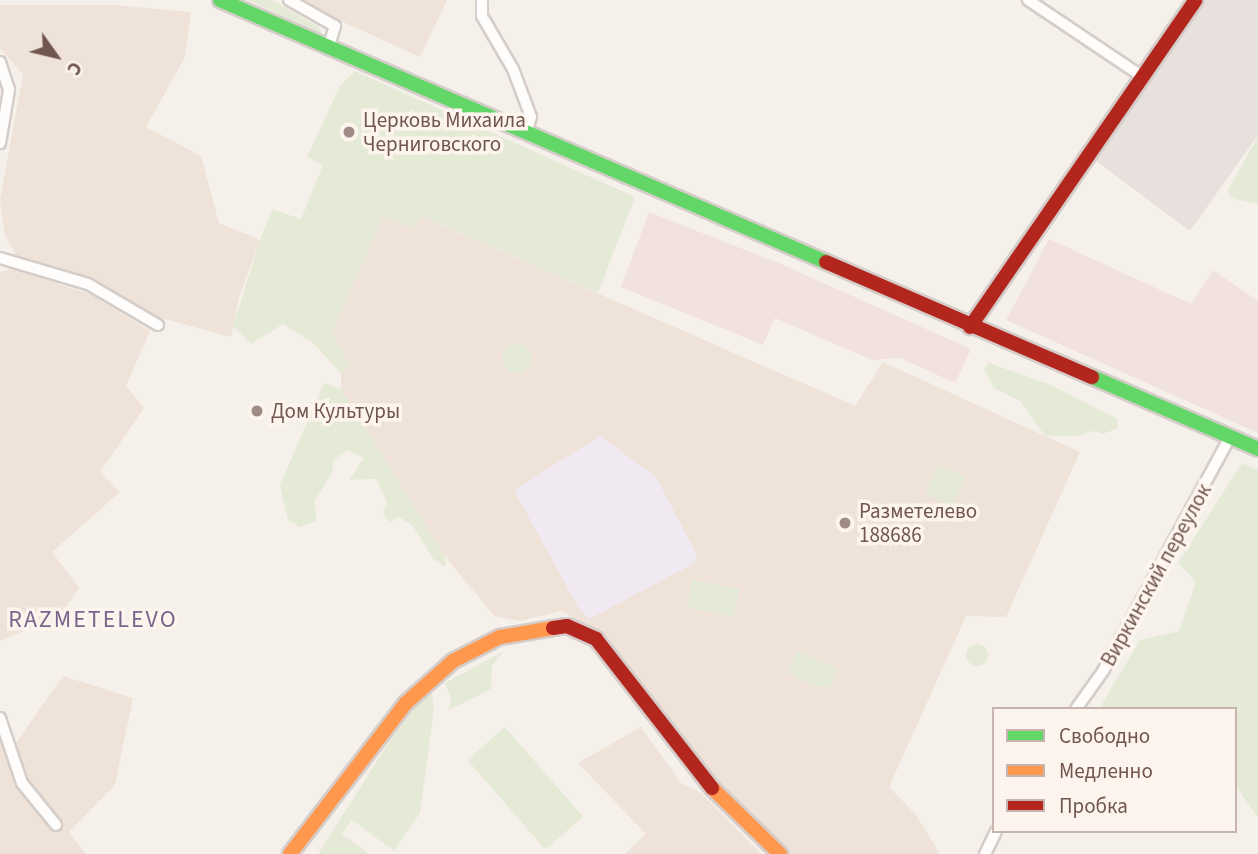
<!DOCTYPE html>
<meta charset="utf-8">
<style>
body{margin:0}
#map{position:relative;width:1258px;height:854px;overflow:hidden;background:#f6f0eb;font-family:"Source Sans 3",sans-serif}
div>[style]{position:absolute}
.residential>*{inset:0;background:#eee2d9}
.commercial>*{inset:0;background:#f2e2dd}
.industrial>*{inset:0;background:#e7e0dc}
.education>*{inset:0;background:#f1e9f1}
.green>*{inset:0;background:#e5ead7;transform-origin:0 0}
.round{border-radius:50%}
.roads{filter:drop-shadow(2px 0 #d5cdc9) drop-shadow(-2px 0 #d5cdc9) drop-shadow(0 2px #d5cdc9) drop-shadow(0 -2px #d5cdc9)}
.street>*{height:10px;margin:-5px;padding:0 5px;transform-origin:5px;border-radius:5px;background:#fefdfc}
.fast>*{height:14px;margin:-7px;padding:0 7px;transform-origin:7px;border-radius:7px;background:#63d668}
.slow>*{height:14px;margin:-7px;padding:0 7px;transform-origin:7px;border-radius:7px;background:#ff974d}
.jam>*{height:14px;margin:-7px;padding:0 7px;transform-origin:7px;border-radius:7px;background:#b3261e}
.dots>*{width:19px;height:19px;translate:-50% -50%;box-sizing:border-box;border:4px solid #fdf5ed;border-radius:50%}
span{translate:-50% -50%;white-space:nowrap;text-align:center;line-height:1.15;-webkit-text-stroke:7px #fdf5ed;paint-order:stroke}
.poi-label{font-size:21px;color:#70564f}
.left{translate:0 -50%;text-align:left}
.street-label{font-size:21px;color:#70564f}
.quarter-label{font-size:24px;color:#7a668c;letter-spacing:2px}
.legend{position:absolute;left:992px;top:707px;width:245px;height:126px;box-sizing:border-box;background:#fdf5ed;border:2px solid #c5b5ae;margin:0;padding:9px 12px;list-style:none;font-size:21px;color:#70564f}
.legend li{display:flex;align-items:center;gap:14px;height:35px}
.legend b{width:35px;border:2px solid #c5b5ae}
.north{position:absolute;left:21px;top:21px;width:70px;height:70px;-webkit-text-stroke:5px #fdf5ed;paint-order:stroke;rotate:124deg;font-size:19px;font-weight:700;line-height:28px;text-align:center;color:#70564f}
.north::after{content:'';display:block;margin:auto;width:24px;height:32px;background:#70564f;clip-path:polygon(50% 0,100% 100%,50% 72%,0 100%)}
</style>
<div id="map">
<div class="residential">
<div style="clip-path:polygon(295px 0,447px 0,420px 57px)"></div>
<div style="clip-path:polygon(0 5px,113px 5px,191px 12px,185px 57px,146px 127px,201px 156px,219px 223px,260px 240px,239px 297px,231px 337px,146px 314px,100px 282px,16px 255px,5px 236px,0 200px,23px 75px,0 48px)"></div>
<div style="clip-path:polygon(382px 216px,421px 216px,855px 406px,883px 362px,1080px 452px,1006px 617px,966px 616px,889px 787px,916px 815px,940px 854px,789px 854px,704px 776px,594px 632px,562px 611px,520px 621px,494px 616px,444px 555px,341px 389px,341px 373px,350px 366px,332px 334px)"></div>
<div style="clip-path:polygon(13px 269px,90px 294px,150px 331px,126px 386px,144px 408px,100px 472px,120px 492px,52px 552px,79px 588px,60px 616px,0 641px,0 272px)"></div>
<div style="clip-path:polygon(63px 676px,133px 698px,115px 785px,69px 832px,86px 854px,0 854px,0 729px,9px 753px)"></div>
<div style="clip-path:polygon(641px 727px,681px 783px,701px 793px,761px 854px,625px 854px,646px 834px,578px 763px)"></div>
</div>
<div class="commercial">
<div style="clip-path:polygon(649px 212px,781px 264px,971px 349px,955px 383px,900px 358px,872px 360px,775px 318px,763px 345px,621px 287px)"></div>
<div style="clip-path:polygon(1049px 239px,1191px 304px,1213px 270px,1258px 301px,1258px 433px,1006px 320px)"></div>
</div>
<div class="industrial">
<div style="clip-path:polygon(1203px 0,1258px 0,1258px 135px,1190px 231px,1092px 158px)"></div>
</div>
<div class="education">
<div style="clip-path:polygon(600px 436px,656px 477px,697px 555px,693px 564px,589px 619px,579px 609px,514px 490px)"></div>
</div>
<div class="green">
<div style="clip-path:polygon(248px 0,272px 0,317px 26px,323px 35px)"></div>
<div style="clip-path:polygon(355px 71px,635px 197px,598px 293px,422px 216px,414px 229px,383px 216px,332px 333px,350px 367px,341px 373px,312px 342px,283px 324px,251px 344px,233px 326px,260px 240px,272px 209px,301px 219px,323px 165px,307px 157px,340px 86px)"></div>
<div style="clip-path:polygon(1258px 136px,1258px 204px,1234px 199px,1227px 192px)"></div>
<div class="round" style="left:502px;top:343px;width:30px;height:30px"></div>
<div style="clip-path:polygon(989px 363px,1051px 385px,1117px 419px,1118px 428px,1103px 434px,1094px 431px,1077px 436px,1045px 436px,1020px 401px,994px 388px,984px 369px)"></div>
<div style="clip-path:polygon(324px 383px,341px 389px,444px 555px,446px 567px,434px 560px,412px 525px,399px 517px,390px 522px,383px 514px,387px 502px,376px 479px,349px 480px,364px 458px,347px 450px,334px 460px,331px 475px,314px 502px,317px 521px,299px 527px,288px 520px,280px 485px)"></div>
<div style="clip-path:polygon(1242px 463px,1258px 470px,1258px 818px,1235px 785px,1235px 709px,1099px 709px,1140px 640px,1179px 631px,1196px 582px,1178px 563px)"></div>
<div style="left:938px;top:465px;width:30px;height:32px;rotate:23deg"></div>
<div style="left:692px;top:580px;width:48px;height:28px;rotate:11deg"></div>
<div class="round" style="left:966px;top:644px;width:22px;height:22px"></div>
<div style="clip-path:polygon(504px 651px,492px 666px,491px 689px,449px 710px,451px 699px,445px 683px)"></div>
<div style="clip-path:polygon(798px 651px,838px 669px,830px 687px,814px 686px,788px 673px)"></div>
<div style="clip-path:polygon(431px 688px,434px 709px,420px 813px,394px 851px,352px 820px,342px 834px,369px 854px,318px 854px,391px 739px)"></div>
<div style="left:505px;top:727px;width:119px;height:50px;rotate:49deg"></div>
</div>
<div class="roads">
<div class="street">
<div style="left:289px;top:0;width:53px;rotate:29.5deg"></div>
<div style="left:335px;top:26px;width:21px;rotate:107deg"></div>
<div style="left:482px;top:0;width:16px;rotate:90deg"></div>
<div style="left:482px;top:16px;width:61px;rotate:59.7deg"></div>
<div style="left:513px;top:69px;width:51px;rotate:69.4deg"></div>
<div style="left:531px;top:117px;width:16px;rotate:108deg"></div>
<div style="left:1028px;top:0;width:138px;rotate:33.8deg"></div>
<div style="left:0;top:62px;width:29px;rotate:72deg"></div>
<div style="left:9px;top:90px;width:54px;rotate:99.6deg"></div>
<div style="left:0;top:258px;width:92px;rotate:16.5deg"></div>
<div style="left:88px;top:284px;width:81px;rotate:30.4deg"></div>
<div style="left:1076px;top:709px;width:47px;rotate:-54.6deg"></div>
<div style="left:1103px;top:671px;width:266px;rotate:-61.5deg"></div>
<div style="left:0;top:718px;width:69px;rotate:71.3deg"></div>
<div style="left:22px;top:783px;width:54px;rotate:51deg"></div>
<div style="left:985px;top:854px;width:25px;rotate:-64deg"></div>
</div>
<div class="fast">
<div style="left:220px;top:0;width:660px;rotate:23.38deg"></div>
<div style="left:1092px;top:377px;width:181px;rotate:23.4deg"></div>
</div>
<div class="slow">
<div style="left:712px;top:788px;width:95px;rotate:44.1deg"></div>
<div style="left:290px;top:854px;width:190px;rotate:-52.5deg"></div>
<div style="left:406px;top:703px;width:63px;rotate:-41.8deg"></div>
<div style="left:453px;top:661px;width:53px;rotate:-27.1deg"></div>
<div style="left:500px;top:637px;width:54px;rotate:-9.6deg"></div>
</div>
<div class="jam">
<div style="left:826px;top:262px;width:290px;rotate:23.4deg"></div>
<div style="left:970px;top:327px;width:397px;rotate:-55.4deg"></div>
<div style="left:553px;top:628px;width:14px;rotate:-8deg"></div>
<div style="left:567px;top:626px;width:32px;rotate:24deg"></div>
<div style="left:596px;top:639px;width:189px;rotate:52.1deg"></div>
</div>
</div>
<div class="dots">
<div style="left:349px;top:132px;background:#9f8c86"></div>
<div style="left:257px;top:411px;background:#9f8c86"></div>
<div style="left:845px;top:523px;background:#9f8c86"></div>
</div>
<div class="poi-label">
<span class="left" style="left:363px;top:132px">Церковь Михаила<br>Черниговского</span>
<span class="left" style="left:271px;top:411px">Дом Культуры</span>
<span class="left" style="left:859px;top:523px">Разметелево<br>188686</span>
</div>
<div class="street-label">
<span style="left:1156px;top:575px;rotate:-61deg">Виркинский переулок</span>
</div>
<div class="quarter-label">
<span style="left:93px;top:620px">RAZMETELEVO</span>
</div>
<ul class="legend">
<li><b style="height:9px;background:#63d668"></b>Свободно</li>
<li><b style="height:9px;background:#ff974d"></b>Медленно</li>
<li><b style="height:9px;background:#b3261e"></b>Пробка</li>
</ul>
<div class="north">С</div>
</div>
